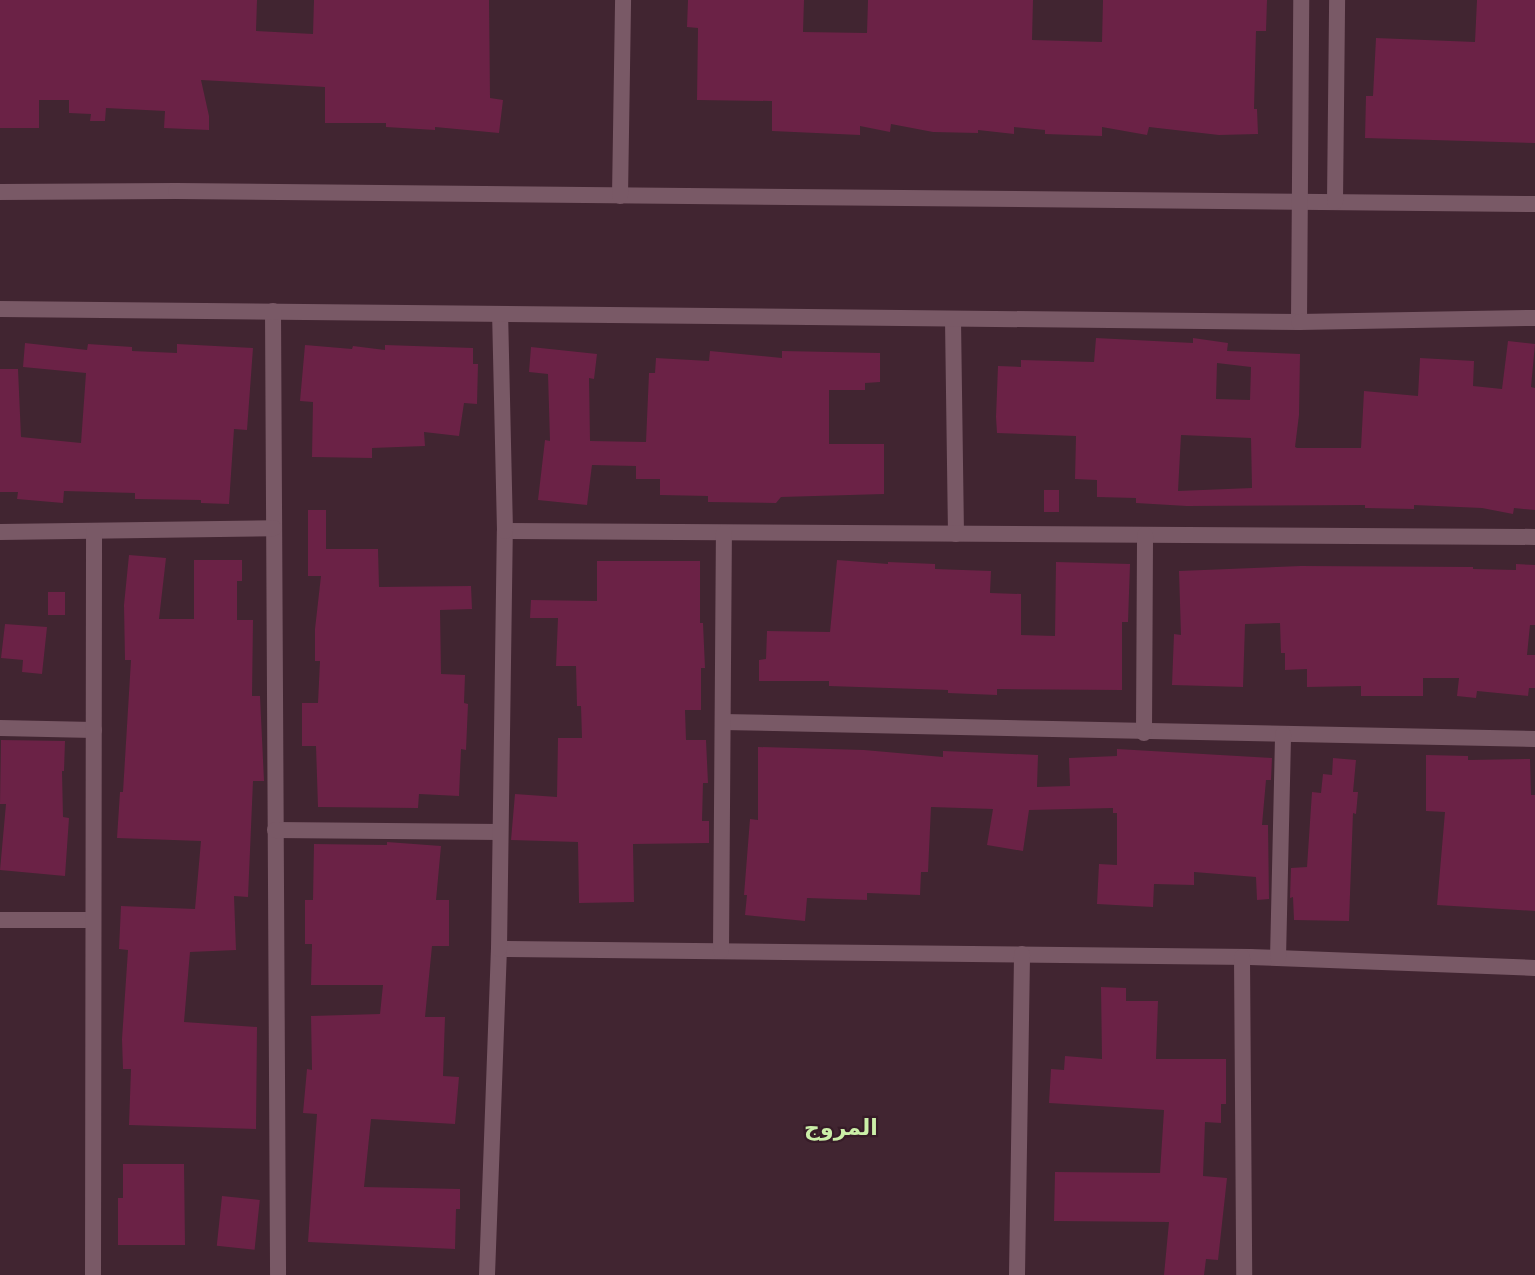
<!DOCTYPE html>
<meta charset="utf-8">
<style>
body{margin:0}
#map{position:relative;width:1535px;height:1275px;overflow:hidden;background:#412531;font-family:"DejaVu Sans",Vazirmatn,sans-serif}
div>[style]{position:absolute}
.building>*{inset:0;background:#6b2246;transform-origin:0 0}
.minor>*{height:16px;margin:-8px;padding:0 8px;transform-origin:8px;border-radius:8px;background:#795966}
.tertiary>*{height:16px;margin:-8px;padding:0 8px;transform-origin:8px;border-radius:8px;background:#795966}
span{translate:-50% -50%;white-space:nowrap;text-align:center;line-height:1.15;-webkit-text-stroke:4.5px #361b27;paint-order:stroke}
.neighbourhood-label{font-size:22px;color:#cbefa8;font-weight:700}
</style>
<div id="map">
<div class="building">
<div style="clip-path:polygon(0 0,257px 0,256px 31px,313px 34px,314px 0,489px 0,490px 98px,503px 100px,499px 133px,435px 127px,435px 130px,386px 127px,386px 123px,325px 123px,325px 87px,201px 80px,209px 116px,209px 130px,164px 128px,165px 111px,106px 108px,105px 121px,90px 121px,91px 114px,69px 113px,69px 100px,39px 100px,39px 128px,0 128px)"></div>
<div style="clip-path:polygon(688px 0,804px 0,803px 32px,867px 33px,868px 0,1033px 0,1032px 40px,1102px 42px,1103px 0,1267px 0,1266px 31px,1256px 31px,1254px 109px,1257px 109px,1258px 134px,1219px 135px,1149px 127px,1147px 135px,1102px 127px,1102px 136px,1045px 134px,1045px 130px,1014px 127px,1014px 134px,978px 130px,978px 133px,933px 132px,891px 124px,890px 132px,860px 126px,860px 135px,772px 131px,772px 101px,697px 100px,698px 28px,687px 27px)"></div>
<div style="clip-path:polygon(1477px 0,1535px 0,1535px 143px,1365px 138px,1366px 96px,1373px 96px,1376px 38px,1475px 42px)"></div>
<div style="clip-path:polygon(evenodd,1096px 338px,1193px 343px,1193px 338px,1228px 343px,1227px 351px,1300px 354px,1299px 415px,1295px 447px,1297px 448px,1361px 448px,1364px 391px,1418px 396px,1420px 358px,1474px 361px,1473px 386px,1502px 389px,1508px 341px,1535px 344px,1531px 387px,1535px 388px,1535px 510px,1514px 508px,1513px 514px,1482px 508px,1414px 505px,1414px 509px,1365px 508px,1365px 505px,1187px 506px,1136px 503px,1136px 498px,1097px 497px,1097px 480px,1075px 479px,1076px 436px,997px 433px,996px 417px,998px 366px,1021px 367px,1021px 360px,1094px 362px,1096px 338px,1217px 363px,1251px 367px,1250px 400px,1216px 399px,1217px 363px,1096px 338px,1181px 435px,1251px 438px,1252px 488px,1178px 491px,1181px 435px)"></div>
<div style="clip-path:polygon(25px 343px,87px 350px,88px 344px,132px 347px,132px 351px,177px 353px,177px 344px,253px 348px,247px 430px,234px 429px,229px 504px,201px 503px,201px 500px,135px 499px,135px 493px,64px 491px,63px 503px,17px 499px,18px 492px,0 492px,0 369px,18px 369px,21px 437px,81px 443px,86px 373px,23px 367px)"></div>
<div style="clip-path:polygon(305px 345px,352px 349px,353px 346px,385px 350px,385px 345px,473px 348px,473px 364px,478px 364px,477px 404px,464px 403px,459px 436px,424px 432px,425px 446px,372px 448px,372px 458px,312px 457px,313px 402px,300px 401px)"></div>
<div style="clip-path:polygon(531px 347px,597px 354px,594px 379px,589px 378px,590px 441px,646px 442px,649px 373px,655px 373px,656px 358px,709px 361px,710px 351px,782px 358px,782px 351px,880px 353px,880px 382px,865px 383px,865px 390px,829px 390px,829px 444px,884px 444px,884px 494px,781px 497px,776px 503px,708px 502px,708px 496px,660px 495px,660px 479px,636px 479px,636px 466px,592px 465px,587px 505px,538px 500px,545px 440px,550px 441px,548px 374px,529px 372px)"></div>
<div style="left:1044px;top:490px;width:15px;height:22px"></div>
<div style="clip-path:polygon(308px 510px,326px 510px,326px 549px,378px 549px,379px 587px,471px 586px,472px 609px,440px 610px,441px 674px,465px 675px,464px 703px,468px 704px,466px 750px,461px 749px,459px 796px,419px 794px,418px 808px,318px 807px,316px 746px,302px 746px,302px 703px,318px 703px,320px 661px,315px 661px,315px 629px,321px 576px,308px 576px)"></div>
<div style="clip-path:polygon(129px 555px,166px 558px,159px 619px,194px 619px,194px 560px,242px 560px,242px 581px,237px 581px,237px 620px,253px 620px,252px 696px,260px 696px,264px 781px,253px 781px,248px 897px,234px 896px,236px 950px,190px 952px,184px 1022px,257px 1027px,256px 1129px,129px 1125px,131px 1069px,123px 1069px,122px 1039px,128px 950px,119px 949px,121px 906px,195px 909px,201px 841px,117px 838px,120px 792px,123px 792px,131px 660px,125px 660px,124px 605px)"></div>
<div style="clip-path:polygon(837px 560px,888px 564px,888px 562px,935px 564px,935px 569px,991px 571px,990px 593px,1021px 594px,1021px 635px,1055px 636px,1056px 562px,1130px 564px,1128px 622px,1122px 622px,1122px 690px,997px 689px,997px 695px,948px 693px,948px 690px,829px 686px,829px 681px,759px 681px,759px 660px,766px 659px,767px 631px,830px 632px)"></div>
<div style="clip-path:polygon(597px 561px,700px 561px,700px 623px,703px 623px,705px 668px,701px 668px,701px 710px,685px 710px,686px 740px,706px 740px,708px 783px,703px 783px,702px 821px,709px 821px,709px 843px,633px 844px,634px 902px,579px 903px,578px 842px,511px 840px,515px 794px,557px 797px,558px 738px,582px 738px,581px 706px,577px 706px,576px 666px,556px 666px,558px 618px,530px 618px,531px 600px,597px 601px)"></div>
<div style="clip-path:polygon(1516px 564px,1535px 565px,1535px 625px,1530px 625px,1527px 655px,1535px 655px,1535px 688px,1529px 688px,1528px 696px,1477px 691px,1476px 698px,1457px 696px,1459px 678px,1423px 678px,1423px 696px,1361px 696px,1361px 686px,1307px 687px,1307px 669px,1285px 670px,1285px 653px,1281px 653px,1280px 623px,1245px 624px,1243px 687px,1172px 685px,1174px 634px,1181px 635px,1179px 571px,1301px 566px,1473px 567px,1473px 569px,1516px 570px)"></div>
<div style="left:48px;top:592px;width:17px;height:23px"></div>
<div style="clip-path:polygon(5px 624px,47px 627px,42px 674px,22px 672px,23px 660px,1px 658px)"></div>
<div style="clip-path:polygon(1px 740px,65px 741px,64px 771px,62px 771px,63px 817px,69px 818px,65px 876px,0 870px,6px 804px,0 804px)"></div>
<div style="clip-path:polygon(758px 747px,864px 750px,943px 757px,943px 751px,1038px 755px,1037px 787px,1070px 786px,1069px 758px,1117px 756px,1117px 749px,1272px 758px,1271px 780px,1266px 780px,1262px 825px,1268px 825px,1269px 899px,1257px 900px,1256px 877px,1194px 872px,1194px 885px,1154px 884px,1153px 907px,1097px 904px,1099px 864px,1117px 865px,1117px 813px,1113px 813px,1113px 808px,1029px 810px,1023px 851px,987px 845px,993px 809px,931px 807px,928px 872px,921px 872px,920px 895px,867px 893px,867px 900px,807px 898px,805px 921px,745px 915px,747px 895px,744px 895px,750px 819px,758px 820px)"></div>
<div style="clip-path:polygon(1426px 755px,1468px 756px,1468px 760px,1530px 759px,1531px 795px,1535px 795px,1535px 911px,1437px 905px,1445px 812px,1426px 811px)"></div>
<div style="clip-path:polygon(1333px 758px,1356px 760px,1353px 792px,1358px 792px,1356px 814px,1353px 813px,1349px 921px,1294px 920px,1293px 897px,1290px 898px,1291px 868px,1307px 867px,1312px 792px,1321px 793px,1323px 774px,1332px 775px)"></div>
<div style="clip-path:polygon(387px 842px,441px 846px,436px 900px,449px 900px,449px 946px,432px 946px,425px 1017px,445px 1017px,443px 1076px,459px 1077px,455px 1124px,371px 1119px,364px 1187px,460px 1189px,460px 1209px,456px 1209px,455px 1249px,308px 1242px,317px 1114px,303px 1113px,307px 1069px,312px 1070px,311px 1016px,380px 1014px,383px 985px,311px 985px,312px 944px,305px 944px,305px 900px,313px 900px,314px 844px,387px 845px)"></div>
<div style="clip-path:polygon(1101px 987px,1126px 988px,1126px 1001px,1158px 1001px,1156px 1059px,1226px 1059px,1226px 1104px,1221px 1104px,1221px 1123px,1205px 1122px,1203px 1176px,1227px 1178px,1218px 1260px,1206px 1259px,1204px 1275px,1164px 1275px,1169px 1222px,1054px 1221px,1055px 1172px,1160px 1173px,1164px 1110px,1049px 1103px,1051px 1069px,1064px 1070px,1065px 1056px,1102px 1059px)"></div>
<div style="clip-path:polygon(123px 1164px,184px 1164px,185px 1245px,118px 1245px,118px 1198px,123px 1198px)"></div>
<div style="left:222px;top:1196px;width:38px;height:50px;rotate:6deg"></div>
</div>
<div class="minor">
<div style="left:0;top:192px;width:176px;rotate:-0.3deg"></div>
<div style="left:176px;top:191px;width:1359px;rotate:0.55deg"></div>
<div style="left:620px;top:196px;width:196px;rotate:-89.1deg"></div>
<div style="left:1335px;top:202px;width:202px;rotate:-89.4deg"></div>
<div style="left:273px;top:311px;width:964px;rotate:89.7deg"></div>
<div style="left:953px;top:320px;width:214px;rotate:89.2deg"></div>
<div style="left:1299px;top:322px;width:322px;rotate:-89.6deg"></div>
<div style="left:505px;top:531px;width:1030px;rotate:0.33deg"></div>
<div style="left:0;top:532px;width:274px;rotate:-0.8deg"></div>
<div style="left:723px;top:722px;width:812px;rotate:1.2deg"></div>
<div style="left:0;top:728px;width:94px;rotate:1.2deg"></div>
<div style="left:1144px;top:733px;width:198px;rotate:-89.7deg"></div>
<div style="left:275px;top:830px;width:225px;rotate:0.5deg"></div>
<div style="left:0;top:920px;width:93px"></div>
<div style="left:499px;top:949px;width:751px;rotate:0.61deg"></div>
<div style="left:1250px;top:957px;width:285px;rotate:2.2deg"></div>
<div style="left:721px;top:951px;width:418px;rotate:-89.6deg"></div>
<div style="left:1242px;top:957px;width:318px;rotate:89.6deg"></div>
<div style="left:1278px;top:958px;width:224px;rotate:-88.7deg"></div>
<div style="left:93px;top:1275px;width:744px;rotate:-89.92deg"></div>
<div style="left:487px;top:1275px;width:326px;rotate:-87.9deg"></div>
<div style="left:499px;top:949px;width:418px;rotate:-89.2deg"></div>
<div style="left:505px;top:531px;width:217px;rotate:-91.3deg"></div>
<div style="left:1017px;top:1275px;width:321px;rotate:-89.1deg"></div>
</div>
<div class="tertiary">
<div style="left:0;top:309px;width:1299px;rotate:0.57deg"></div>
<div style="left:1299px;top:322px;width:236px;rotate:-1deg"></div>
</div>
<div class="neighbourhood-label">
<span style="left:841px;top:1128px">المروج</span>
</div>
</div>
